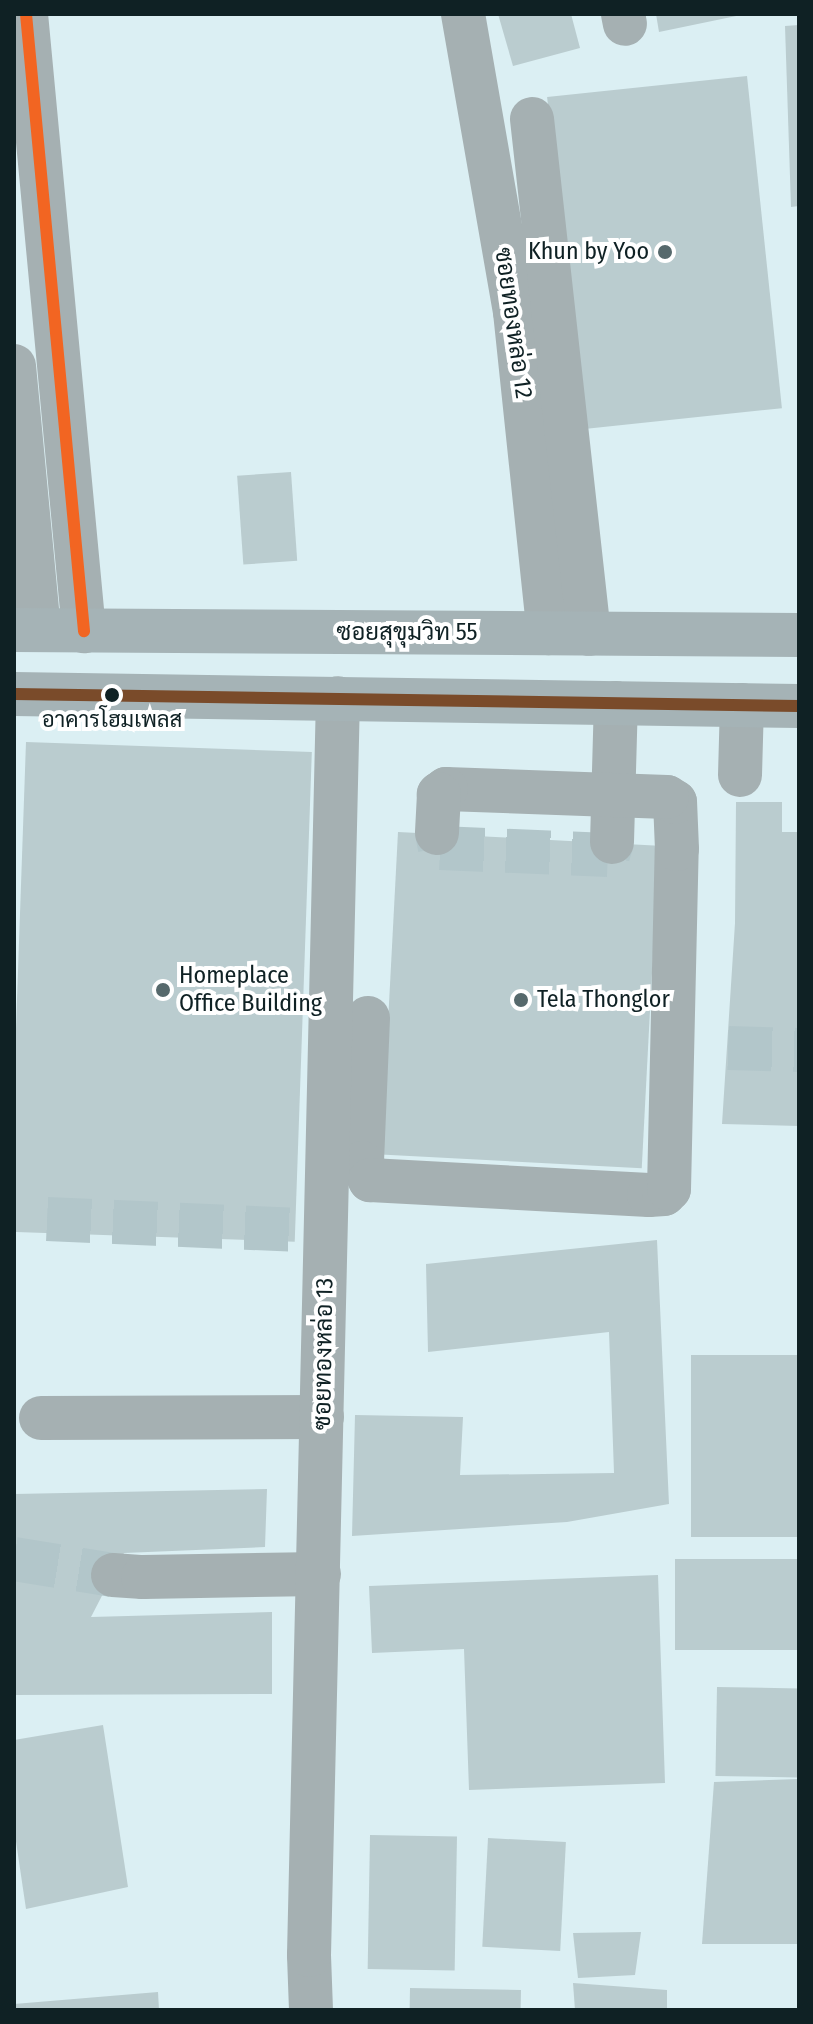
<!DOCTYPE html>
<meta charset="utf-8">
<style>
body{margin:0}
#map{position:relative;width:813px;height:2024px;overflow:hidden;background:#dbeff3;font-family:"Fira Sans Condensed",Sarabun,sans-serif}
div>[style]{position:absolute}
.building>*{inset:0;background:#bacccf;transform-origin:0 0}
.minor-tunnel>*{height:44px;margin-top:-22px;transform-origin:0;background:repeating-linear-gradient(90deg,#b2c6ca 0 44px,transparent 0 66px)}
.minor>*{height:44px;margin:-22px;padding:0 22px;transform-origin:22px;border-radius:22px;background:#a5b0b2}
.major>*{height:44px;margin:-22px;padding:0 22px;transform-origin:22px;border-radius:22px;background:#a5b3b6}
.bus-1>*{height:12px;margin:-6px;padding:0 6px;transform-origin:6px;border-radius:6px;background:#f26522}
.bus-2>*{height:12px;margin:-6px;padding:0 6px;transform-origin:6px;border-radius:6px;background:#7a4b2a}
.dots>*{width:22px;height:22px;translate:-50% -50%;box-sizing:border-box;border:4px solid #fff;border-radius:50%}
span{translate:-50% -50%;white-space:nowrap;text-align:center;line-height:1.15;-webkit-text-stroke:8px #fff;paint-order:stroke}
.bus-label{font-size:22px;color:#0f2124}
.poi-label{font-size:24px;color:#0f2124}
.right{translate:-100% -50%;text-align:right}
.left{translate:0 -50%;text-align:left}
.street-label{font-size:24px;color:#0f2124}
.frame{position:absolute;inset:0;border:16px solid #0f2124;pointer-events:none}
</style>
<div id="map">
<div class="building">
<div style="clip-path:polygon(498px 14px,571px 14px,580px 48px,513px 66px)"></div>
<div style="clip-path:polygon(656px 14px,741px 14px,741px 15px,659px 32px)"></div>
<div style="clip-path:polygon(799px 25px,799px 206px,791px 207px,785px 26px)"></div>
<div style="left:747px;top:76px;width:334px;height:201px;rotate:84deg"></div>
<div style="left:291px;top:472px;width:89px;height:54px;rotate:86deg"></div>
<div style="left:26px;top:742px;width:286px;height:490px;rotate:2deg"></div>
<div style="clip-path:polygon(736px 802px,782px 802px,782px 832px,799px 832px,799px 1126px,722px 1124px,735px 923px)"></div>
<div style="left:398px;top:832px;width:261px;height:323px;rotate:3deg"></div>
<div style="clip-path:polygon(657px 1240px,669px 1504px,567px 1522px,352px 1536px,355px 1415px,463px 1417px,460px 1475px,614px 1473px,609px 1332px,428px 1352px,426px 1264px)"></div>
<div style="left:799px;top:1355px;width:182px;height:108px;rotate:90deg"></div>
<div style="clip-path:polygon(267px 1489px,265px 1547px,124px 1553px,91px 1617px,272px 1612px,272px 1694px,14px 1695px,14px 1494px)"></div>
<div style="left:799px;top:1559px;width:91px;height:124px;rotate:90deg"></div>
<div style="clip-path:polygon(658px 1575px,665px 1783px,469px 1790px,464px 1649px,372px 1653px,369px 1586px)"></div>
<div style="left:717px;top:1687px;width:82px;height:89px;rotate:1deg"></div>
<div style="clip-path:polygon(103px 1725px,128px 1887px,26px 1909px,14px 1828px,14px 1740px)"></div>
<div style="clip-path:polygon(799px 1779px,799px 1944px,702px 1944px,714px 1782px)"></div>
<div style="left:370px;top:1835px;width:87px;height:134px;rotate:1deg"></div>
<div style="left:488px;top:1838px;width:78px;height:109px;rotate:3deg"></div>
<div style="clip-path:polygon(641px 1932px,635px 1975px,578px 1978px,573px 1933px)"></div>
<div style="clip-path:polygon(573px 1983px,667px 1990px,667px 2010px,575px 2010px)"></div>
<div style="left:410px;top:1988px;width:111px;height:22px;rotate:1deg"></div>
<div style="clip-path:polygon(158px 1992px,159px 2010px,14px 2010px,14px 2004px)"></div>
</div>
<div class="minor-tunnel">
<div style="left:437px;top:833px;width:15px;rotate:79deg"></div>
<div style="left:440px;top:848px;width:168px;rotate:2.4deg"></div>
<div style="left:608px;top:855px;width:14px;rotate:-73deg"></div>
<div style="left:728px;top:1048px;width:71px;rotate:1.6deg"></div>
<div style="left:47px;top:1219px;width:254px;rotate:2.5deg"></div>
<div style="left:14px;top:1559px;width:100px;rotate:9.2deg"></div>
</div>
<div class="minor">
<div style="left:26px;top:14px;width:620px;rotate:84.63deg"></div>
<div style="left:463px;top:14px;width:303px;rotate:80.1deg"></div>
<div style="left:515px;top:312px;width:323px;rotate:84deg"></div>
<div style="left:623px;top:14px;width:10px;rotate:79deg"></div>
<div style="left:532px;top:119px;width:518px;rotate:83.68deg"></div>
<div style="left:14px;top:366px;width:265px;rotate:84.6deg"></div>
<div style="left:740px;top:775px;width:70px;rotate:-88.4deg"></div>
<div style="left:612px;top:842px;width:139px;rotate:-88.4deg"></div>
<div style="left:368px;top:1018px;width:145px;rotate:92.4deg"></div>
<div style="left:362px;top:1163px;width:19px;rotate:65deg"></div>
<div style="left:370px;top:1180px;width:279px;rotate:3.1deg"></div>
<div style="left:649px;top:1195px;width:15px;rotate:-4deg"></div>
<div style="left:664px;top:1194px;width:7px;rotate:-45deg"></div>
<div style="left:669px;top:1189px;width:340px;rotate:-88.7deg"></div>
<div style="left:677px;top:849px;width:47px;rotate:-92.4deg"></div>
<div style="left:675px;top:802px;width:9px;rotate:-148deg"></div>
<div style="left:667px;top:797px;width:221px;rotate:-177.9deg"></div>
<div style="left:446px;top:789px;width:9px;rotate:144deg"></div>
<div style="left:439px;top:794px;width:39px;rotate:93deg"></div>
<div style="left:41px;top:1418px;width:281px;rotate:-0.2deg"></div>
<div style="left:113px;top:1575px;width:30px;rotate:4deg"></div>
<div style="left:143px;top:1577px;width:176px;rotate:-1deg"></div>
<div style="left:311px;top:2010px;width:55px;rotate:-92.1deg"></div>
<div style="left:309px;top:1955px;width:1257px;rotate:-88.68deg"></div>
</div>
<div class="major">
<div style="left:14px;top:630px;width:785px;rotate:0.36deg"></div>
<div style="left:14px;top:694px;width:785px;rotate:0.88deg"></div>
</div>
<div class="bus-1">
<div style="left:26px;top:14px;width:620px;rotate:84.63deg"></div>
</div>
<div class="bus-2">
<div style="left:14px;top:694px;width:785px;rotate:0.88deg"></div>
</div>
<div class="dots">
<div style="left:665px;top:252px;background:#56696c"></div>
<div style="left:112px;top:695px;background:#0f2124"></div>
<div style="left:163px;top:990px;background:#56696c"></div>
<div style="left:521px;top:1000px;background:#56696c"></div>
</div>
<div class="bus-label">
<span style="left:112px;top:720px">อาคารโฮมเพลส</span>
</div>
<div class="poi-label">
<span class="right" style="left:649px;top:252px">Khun by Yoo</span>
<span class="left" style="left:179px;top:990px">Homeplace<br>Office Building</span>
<span class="left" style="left:537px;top:1000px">Tela Thonglor</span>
</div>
<div class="street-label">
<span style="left:513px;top:323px;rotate:82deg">ซอยทองหล่อ 12</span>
<span style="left:407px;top:633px">ซอยสุขุมวิท 55</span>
<span style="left:324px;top:1354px;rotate:-89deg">ซอยทองหล่อ 13</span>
</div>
<div class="frame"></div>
</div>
